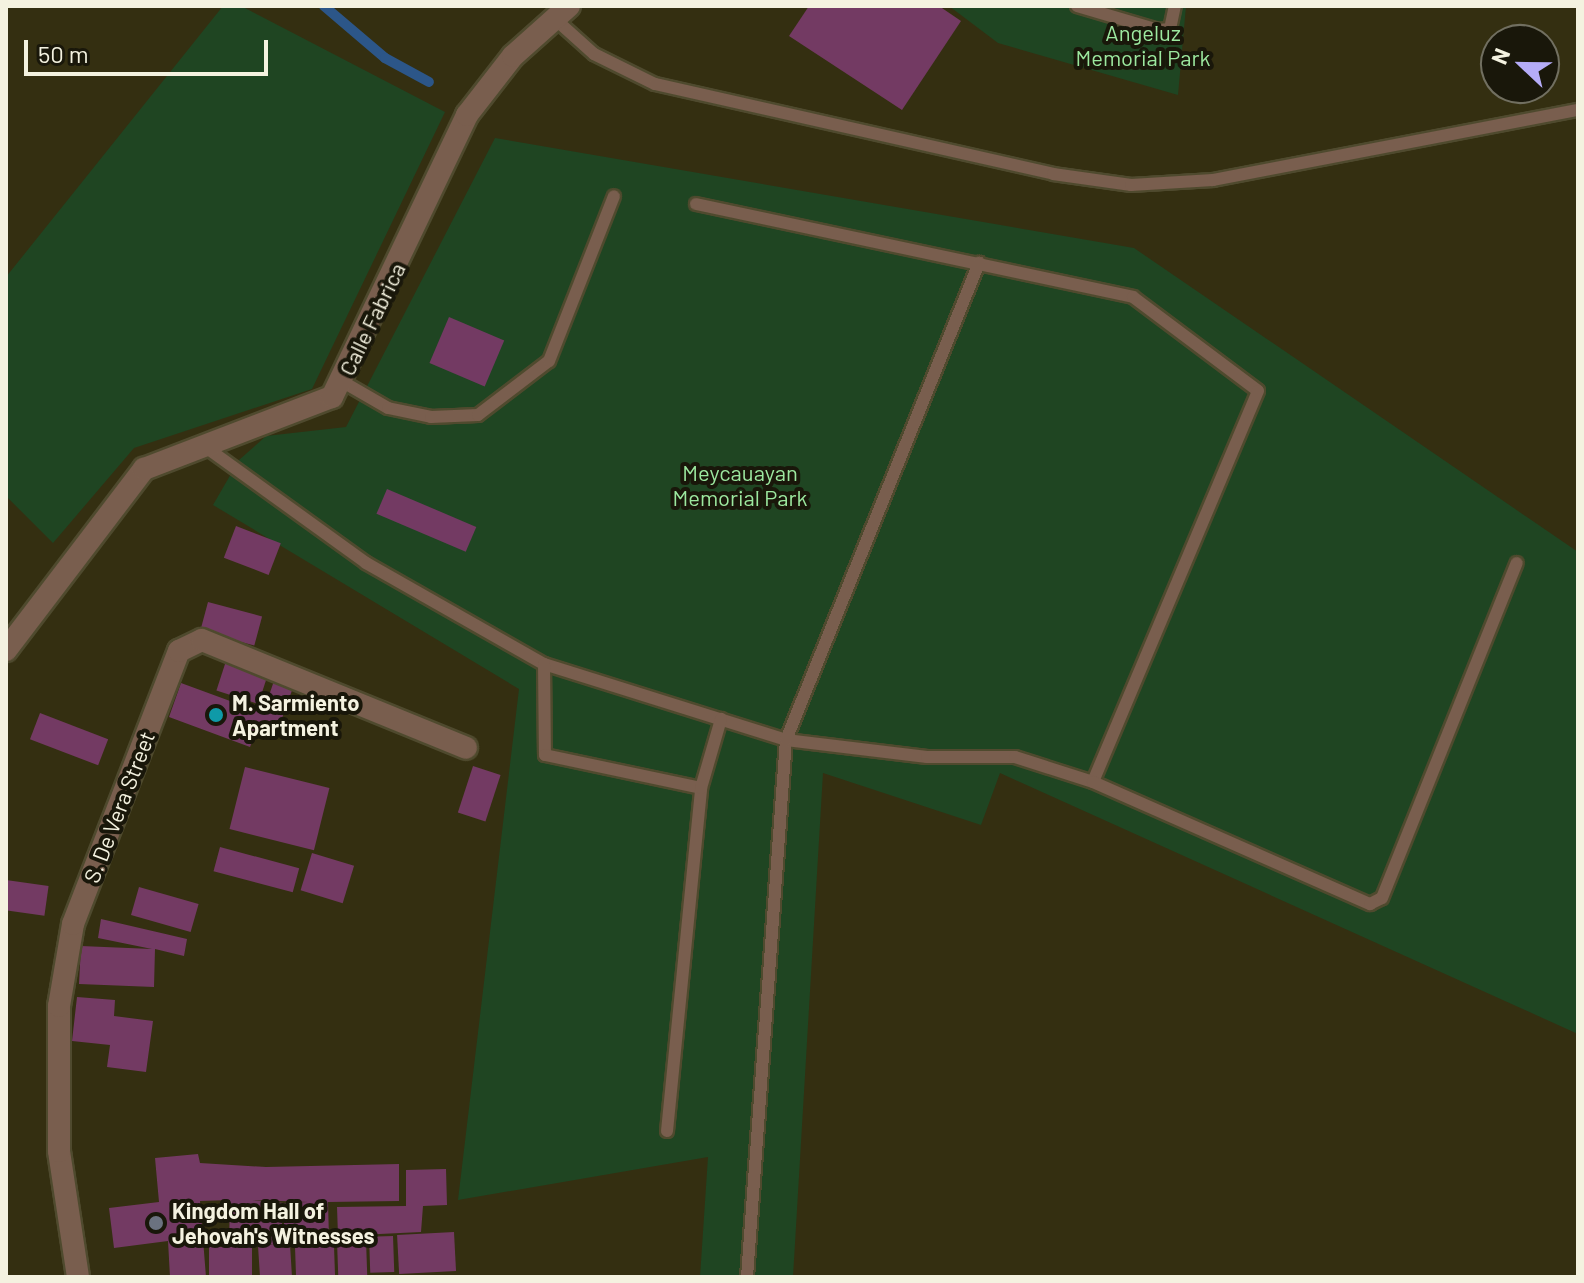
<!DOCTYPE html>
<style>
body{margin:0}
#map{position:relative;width:1584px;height:1283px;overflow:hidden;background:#342f11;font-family:Barlow,sans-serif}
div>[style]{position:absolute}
.green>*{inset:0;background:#1f4522}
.stream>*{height:10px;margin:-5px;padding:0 5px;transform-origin:5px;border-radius:5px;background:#2c5688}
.building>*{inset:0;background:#733a63;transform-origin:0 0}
.roads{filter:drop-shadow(2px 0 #4f4a2e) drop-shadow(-2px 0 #4f4a2e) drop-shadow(0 2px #4f4a2e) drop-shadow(0 -2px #4f4a2e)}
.service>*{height:12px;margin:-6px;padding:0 6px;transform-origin:6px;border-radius:6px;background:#795e4e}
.minor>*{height:22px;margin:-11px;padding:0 11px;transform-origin:11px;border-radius:11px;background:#795e4e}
.tertiary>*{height:22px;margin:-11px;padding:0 11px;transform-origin:11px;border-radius:11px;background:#795e4e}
.dots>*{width:22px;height:22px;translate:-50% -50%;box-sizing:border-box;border:4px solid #19170a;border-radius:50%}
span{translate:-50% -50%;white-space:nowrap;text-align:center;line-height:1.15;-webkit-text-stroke:8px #19170a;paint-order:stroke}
.park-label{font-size:22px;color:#9ce89f}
.street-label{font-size:22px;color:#f4f2e0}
.poi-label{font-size:22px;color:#f4f2e0;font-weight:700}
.left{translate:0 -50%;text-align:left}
.frame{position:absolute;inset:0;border:8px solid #f4f2e0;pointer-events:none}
.north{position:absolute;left:1480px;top:24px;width:80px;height:80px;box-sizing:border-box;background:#19170a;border:2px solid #716f60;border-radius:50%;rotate:292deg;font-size:22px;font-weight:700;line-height:32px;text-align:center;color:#f4f2e0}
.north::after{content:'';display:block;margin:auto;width:28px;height:36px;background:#b5acf8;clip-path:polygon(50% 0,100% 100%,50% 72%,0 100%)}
.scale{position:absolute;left:24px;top:40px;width:244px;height:36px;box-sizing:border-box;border:4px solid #f4f2e0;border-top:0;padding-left:10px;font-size:24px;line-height:28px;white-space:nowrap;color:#f4f2e0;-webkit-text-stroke:6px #19170a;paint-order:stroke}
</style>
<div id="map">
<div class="green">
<div style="clip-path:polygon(223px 6px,241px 6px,445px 112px,312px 389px,134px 448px,53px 543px,6px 496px,6px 277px)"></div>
<div style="clip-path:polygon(949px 6px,1186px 6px,1178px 95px,998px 43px)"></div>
<div style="clip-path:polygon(495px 138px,1134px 248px,1578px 552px,1578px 1034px,1000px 773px,981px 825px,823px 773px,793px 1277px,700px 1277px,708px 1157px,458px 1200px,519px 689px,213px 505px,239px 460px,266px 436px,346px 427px)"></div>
</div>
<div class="stream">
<div style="left:324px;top:6px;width:80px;rotate:40.4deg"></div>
<div style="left:385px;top:58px;width:50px;rotate:28.6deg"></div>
</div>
<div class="building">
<div style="clip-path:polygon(809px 6px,939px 6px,961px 21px,902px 110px,789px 36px)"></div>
<div style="left:449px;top:317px;width:60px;height:50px;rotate:23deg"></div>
<div style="left:387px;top:489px;width:97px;height:27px;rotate:23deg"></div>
<div style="left:236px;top:526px;width:48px;height:34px;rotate:21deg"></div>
<div style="left:208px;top:602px;width:56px;height:30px;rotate:15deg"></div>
<div style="left:226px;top:661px;width:44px;height:31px;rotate:18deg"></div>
<div style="clip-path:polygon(276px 675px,295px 682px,276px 735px,257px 729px,250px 747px,169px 717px,181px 683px,263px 713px)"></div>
<div style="left:40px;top:713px;width:73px;height:28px;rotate:21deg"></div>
<div style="left:473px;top:766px;width:29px;height:49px;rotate:18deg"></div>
<div style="left:245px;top:767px;width:87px;height:64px;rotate:14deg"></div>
<div style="left:220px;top:847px;width:82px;height:25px;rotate:15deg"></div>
<div style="left:312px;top:853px;width:44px;height:39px;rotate:17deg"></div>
<div style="left:6px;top:880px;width:43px;height:30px;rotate:8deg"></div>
<div style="left:139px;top:887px;width:62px;height:29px;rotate:16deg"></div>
<div style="clip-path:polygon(101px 919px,187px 939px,184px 956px,155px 949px,154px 987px,79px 984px,81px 946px,152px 949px,98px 938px)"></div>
<div style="clip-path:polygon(77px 997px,115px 1000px,114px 1016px,153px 1021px,146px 1072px,107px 1067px,110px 1045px,72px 1041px)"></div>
<div style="clip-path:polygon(198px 1154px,200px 1163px,266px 1167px,399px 1164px,399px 1201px,328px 1202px,329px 1238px,284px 1239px,284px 1203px,308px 1202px,252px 1200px,284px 1203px,280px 1244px,290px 1244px,292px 1277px,260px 1277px,258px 1246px,274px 1244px,229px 1244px,230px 1200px,200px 1201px,206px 1277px,170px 1277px,168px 1241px,114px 1248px,109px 1208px,159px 1202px,155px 1158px)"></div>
<div style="clip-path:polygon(446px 1169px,447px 1205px,423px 1206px,421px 1232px,338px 1236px,337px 1207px,406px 1206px,406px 1170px)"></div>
<div style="left:454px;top:1232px;width:39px;height:57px;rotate:87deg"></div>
<div style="left:393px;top:1236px;width:36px;height:24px;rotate:88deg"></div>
<div style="left:366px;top:1240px;width:35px;height:29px;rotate:88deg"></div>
<div style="left:334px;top:1246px;width:31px;height:39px;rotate:88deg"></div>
<div style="left:209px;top:1247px;width:43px;height:30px"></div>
</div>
<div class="roads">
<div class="service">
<div style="left:1077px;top:6px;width:84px;rotate:16.5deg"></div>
<div style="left:1158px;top:30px;width:12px;rotate:-5deg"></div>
<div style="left:1170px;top:29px;width:24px;rotate:-78deg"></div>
<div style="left:555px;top:19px;width:52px;rotate:41.9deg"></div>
<div style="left:594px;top:54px;width:68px;rotate:26.2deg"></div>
<div style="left:655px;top:84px;width:408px;rotate:12.7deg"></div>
<div style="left:1053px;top:174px;width:79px;rotate:8deg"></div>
<div style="left:1131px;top:185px;width:82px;rotate:-3.5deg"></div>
<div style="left:1213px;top:180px;width:372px;rotate:-10.9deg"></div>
<div style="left:696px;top:204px;width:447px;rotate:12deg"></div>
<div style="left:1133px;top:297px;width:156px;rotate:36.9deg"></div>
<div style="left:1258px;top:391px;width:424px;rotate:112.9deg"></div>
<div style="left:343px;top:382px;width:52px;rotate:30deg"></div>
<div style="left:388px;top:408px;width:44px;rotate:11.8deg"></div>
<div style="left:431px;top:417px;width:47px;rotate:-2.4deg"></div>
<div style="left:478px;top:415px;width:89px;rotate:-37.3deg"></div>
<div style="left:549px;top:361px;width:177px;rotate:-68.5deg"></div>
<div style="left:204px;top:446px;width:200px;rotate:35.8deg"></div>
<div style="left:366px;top:563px;width:205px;rotate:29.6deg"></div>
<div style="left:544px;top:664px;width:254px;rotate:17.4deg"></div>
<div style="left:786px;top:740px;width:142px;rotate:6.9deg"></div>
<div style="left:927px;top:757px;width:88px"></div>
<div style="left:1015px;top:757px;width:82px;rotate:17.8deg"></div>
<div style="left:1093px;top:782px;width:303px;rotate:23.8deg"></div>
<div style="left:1370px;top:904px;width:13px;rotate:-27deg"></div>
<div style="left:1382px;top:898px;width:361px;rotate:-68.1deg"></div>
<div style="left:544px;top:664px;width:91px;rotate:89.4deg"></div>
<div style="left:545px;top:755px;width:159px;rotate:11.9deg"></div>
<div style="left:667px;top:1131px;width:345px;rotate:-84.3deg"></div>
<div style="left:701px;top:788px;width:72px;rotate:-73.8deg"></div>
<div style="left:747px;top:1277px;width:538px;rotate:-85.85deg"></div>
<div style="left:786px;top:740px;width:515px;rotate:-67.97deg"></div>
</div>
<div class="minor">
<div style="left:78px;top:1277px;width:127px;rotate:-98.6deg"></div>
<div style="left:59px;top:1151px;width:145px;rotate:-90deg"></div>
<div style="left:59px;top:1006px;width:83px;rotate:-80.3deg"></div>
<div style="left:73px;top:924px;width:293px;rotate:-68.8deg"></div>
<div style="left:179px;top:651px;width:25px;rotate:-26deg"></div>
<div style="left:202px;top:640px;width:285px;rotate:22.2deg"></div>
</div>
<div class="tertiary">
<div style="left:6px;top:650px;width:228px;rotate:-52.7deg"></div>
<div style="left:144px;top:469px;width:201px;rotate:-21deg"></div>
<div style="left:332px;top:397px;width:313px;rotate:-64.4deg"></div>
<div style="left:467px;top:115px;width:75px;rotate:-52.1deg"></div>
<div style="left:513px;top:56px;width:75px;rotate:-41.8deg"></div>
</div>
</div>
<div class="dots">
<div style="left:216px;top:715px;background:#0f9aa8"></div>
<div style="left:156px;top:1223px;background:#6b7280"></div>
</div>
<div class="park-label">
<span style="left:1143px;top:45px">Angeluz<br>Memorial Park</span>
<span style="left:740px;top:485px">Meycauayan<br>Memorial Park</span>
</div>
<div class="street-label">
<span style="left:372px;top:319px;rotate:-64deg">Calle Fabrica</span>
<span style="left:119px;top:807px;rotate:-69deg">S. De Vera Street</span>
</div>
<div class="poi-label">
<span class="left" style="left:232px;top:715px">M. Sarmiento<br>Apartment</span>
<span class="left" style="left:172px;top:1223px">Kingdom Hall of<br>Jehovah's Witnesses</span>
</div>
<div class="frame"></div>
<div class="north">N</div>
<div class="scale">50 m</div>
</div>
